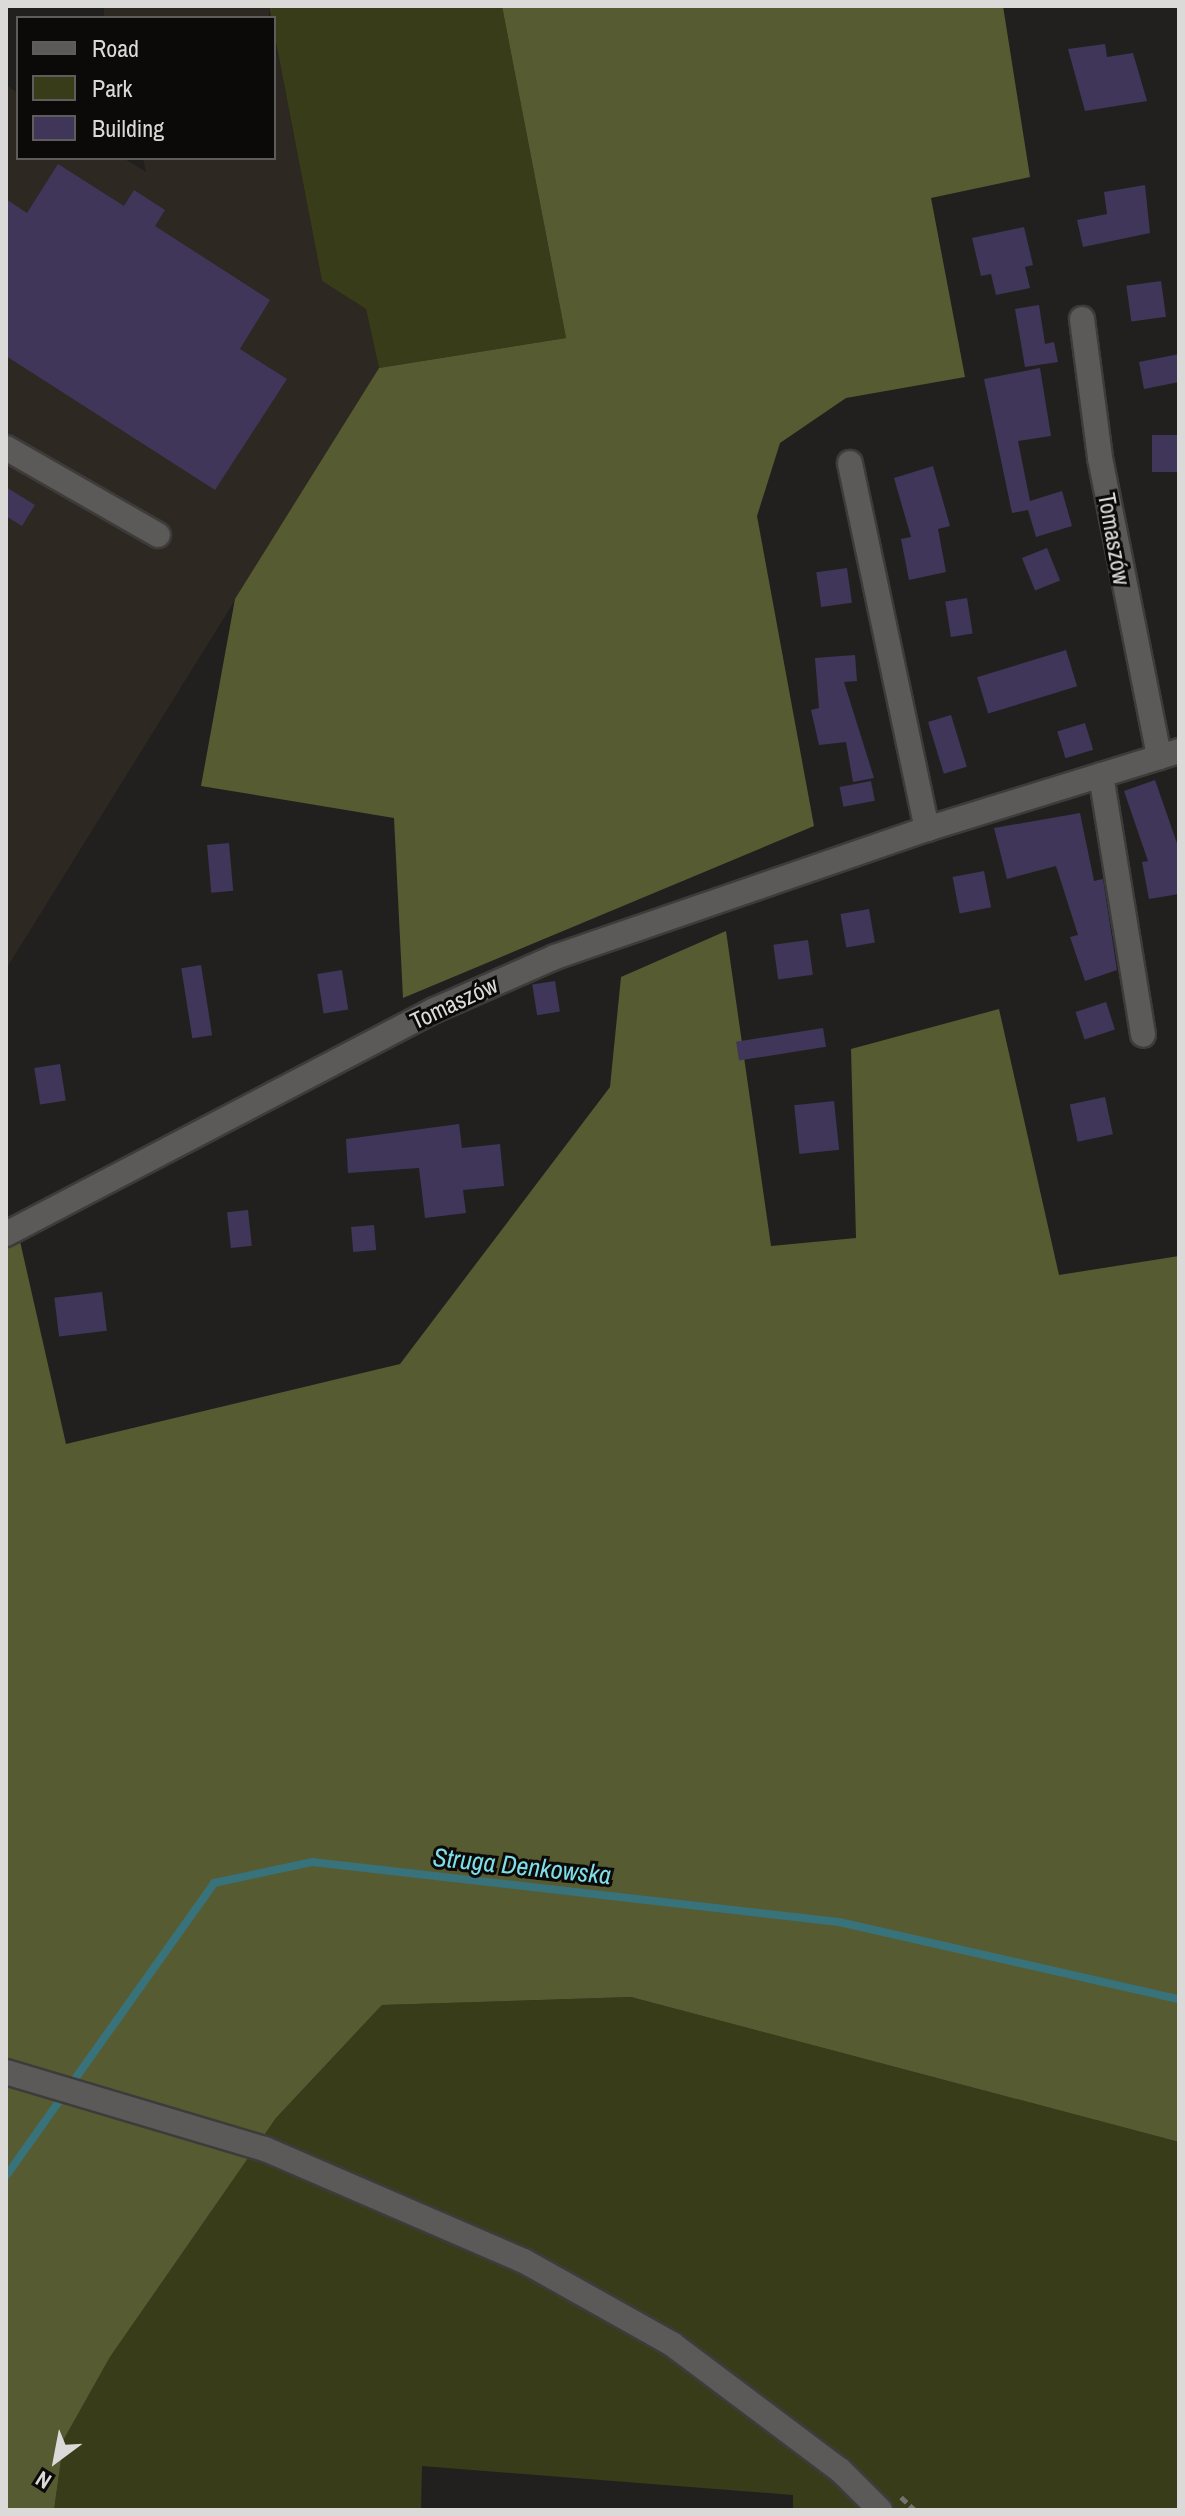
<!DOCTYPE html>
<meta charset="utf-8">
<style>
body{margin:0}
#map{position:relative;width:1185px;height:2516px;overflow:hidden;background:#22201e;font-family:"Archivo Narrow",sans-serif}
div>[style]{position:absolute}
.built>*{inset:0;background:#2d2821;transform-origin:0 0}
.green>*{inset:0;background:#393c18}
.forest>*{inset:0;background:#575b31}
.stream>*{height:8px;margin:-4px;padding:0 4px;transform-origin:4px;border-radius:4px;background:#38727a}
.building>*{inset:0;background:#3f365a;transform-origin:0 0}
.path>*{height:5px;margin-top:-2.5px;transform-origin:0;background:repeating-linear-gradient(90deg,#747271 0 8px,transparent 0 12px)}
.roads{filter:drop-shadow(2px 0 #3d3c3a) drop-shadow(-2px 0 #3d3c3a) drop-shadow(0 2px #3d3c3a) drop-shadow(0 -2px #3d3c3a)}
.minor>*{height:24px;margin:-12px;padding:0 12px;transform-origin:12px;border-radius:12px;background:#5c5a58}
span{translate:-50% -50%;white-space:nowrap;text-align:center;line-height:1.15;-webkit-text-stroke:6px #0b0a09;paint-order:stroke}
.street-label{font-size:24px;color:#dbdad9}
.water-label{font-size:26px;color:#7edeea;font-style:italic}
.frame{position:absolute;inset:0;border:8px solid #dbdad9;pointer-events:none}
.legend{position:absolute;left:16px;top:16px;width:260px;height:144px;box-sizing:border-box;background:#0b0a09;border:2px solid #5e5d5c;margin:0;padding:10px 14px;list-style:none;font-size:24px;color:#dbdad9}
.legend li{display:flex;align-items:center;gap:16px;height:40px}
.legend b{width:40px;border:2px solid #5e5d5c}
.north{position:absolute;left:16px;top:2420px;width:80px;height:80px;-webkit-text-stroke:6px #0b0a09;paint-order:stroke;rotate:212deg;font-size:22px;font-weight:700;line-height:32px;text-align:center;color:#dbdad9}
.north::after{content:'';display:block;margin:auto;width:28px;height:36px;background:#dbdad9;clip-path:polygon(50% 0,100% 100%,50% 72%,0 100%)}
</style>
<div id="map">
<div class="built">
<div style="left:104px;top:6px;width:165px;height:12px"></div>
<div style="clip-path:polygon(274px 33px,322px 281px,366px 309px,379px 368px,6px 969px,6px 85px,18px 93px,18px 158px,123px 158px,146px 172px,143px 158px,274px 158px)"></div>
</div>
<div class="green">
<div style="clip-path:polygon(269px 6px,502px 6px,566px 338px,379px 368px,366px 309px,322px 281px)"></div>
<div style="clip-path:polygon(631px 1997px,1179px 2142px,1179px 2510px,793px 2510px,793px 2495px,422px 2466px,421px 2510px,54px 2510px,64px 2439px,110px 2357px,276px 2118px,382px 2005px)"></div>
</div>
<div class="forest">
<div style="clip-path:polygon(502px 6px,1003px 6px,1030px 177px,931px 198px,965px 377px,846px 398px,780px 443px,757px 516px,814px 826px,403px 998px,394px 818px,201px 786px,235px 599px,379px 368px,566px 338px)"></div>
<div style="clip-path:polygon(726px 931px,771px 1246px,856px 1238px,851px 1049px,999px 1009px,1059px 1275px,1179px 1256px,1179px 2142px,631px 1997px,382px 2005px,276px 2118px,110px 2357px,64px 2439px,54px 2510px,6px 2510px,6px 1235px,17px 1228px,66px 1444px,400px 1364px,610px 1087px,621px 977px)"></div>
</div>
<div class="stream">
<div style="left:6px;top:2176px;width:359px;rotate:-54.6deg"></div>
<div style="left:214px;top:1883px;width:100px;rotate:-12.1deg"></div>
<div style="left:312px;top:1862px;width:530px;rotate:6.5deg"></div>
<div style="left:839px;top:1922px;width:349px;rotate:12.8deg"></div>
</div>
<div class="building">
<div style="clip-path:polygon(1105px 44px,1107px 57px,1133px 53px,1147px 101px,1085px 111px,1068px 49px)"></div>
<div style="clip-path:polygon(58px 164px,124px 206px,134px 190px,165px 210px,155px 226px,270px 300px,240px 349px,287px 379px,215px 490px,6px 356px,6px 199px,27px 213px)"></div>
<div style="clip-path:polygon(1145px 185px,1150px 233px,1083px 247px,1077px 220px,1107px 214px,1104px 192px)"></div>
<div style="clip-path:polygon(1024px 227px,1033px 265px,1025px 267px,1030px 288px,996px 295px,991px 274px,981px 276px,972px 238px)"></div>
<div style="left:1161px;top:281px;width:36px;height:35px;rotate:82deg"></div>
<div style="clip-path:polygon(1039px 305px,1045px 344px,1054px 342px,1058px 362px,1025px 367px,1015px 309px)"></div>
<div style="clip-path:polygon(1179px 354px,1179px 382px,1144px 389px,1139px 362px)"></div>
<div style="clip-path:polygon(1040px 368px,1051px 436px,1018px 441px,1030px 501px,1062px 491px,1072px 526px,1036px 537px,1028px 510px,1012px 513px,984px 379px)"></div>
<div style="left:1179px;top:435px;width:37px;height:27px;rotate:90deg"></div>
<div style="clip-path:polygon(933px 466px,950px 526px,938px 529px,946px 572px,909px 580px,901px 539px,911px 537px,894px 478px)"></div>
<div style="clip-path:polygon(6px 487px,35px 505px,22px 526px,6px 516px)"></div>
<div style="left:1047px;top:548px;width:35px;height:27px;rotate:68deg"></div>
<div style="left:847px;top:568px;width:35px;height:31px;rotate:82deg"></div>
<div style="left:967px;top:598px;width:36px;height:22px;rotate:81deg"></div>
<div style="left:1066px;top:650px;width:38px;height:93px;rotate:73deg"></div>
<div style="clip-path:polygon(855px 655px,857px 681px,844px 682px,874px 778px,853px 782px,846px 742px,819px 745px,811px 710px,819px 708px,815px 658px)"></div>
<div style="left:951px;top:715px;width:54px;height:24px;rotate:73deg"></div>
<div style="left:1085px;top:723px;width:28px;height:29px;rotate:73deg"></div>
<div style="clip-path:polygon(1155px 780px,1179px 849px,1179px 894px,1149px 899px,1142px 862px,1148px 861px,1124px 791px)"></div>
<div style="left:871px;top:781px;width:20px;height:32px;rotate:79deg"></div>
<div style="clip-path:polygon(1080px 813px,1094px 881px,1103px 879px,1117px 970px,1085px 981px,1070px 937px,1078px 935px,1056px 866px,1007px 879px,994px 828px)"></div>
<div style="left:229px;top:843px;width:48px;height:22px;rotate:85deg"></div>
<div style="left:984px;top:871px;width:37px;height:32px;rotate:79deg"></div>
<div style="left:869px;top:909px;width:34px;height:29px;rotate:80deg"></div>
<div style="left:808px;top:940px;width:35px;height:35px;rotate:82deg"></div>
<div style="left:201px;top:965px;width:71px;height:20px;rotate:81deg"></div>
<div style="left:342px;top:970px;width:40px;height:25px;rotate:81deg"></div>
<div style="left:555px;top:981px;width:31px;height:23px;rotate:81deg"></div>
<div style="left:1106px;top:1002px;width:29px;height:32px;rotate:72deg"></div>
<div style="left:823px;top:1028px;width:19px;height:88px;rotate:81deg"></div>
<div style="left:60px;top:1064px;width:37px;height:26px;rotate:81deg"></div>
<div style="left:1105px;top:1097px;width:38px;height:36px;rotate:78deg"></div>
<div style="left:834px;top:1101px;width:49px;height:40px;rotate:84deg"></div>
<div style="clip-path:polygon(459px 1124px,462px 1148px,500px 1144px,504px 1186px,463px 1190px,466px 1213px,425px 1218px,419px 1168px,348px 1173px,346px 1139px)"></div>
<div style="left:248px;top:1210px;width:36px;height:21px;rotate:84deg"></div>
<div style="left:374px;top:1225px;width:25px;height:23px;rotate:85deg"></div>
<div style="left:102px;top:1292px;width:39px;height:48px;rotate:83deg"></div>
</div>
<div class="path">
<div style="left:901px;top:2497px;width:19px;rotate:43deg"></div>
</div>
<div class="roads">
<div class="minor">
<div style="left:1082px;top:319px;width:140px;rotate:82.6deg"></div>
<div style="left:1100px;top:458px;width:305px;rotate:78.8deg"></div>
<div style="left:6px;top:448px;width:175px;rotate:29.8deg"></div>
<div style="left:1101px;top:775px;width:263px;rotate:80.8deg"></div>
<div style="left:927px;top:829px;width:264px;rotate:-17.2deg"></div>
<div style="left:6px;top:1234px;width:484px;rotate:-27.6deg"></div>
<div style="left:435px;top:1010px;width:131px;rotate:-23.8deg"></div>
<div style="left:555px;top:957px;width:393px;rotate:-19deg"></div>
<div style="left:927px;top:829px;width:374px;rotate:-101.9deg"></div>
<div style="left:6px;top:2072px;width:270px;rotate:16.6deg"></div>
<div style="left:265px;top:2149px;width:282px;rotate:23.4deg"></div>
<div style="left:524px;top:2261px;width:170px;rotate:29.3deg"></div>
<div style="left:672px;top:2344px;width:210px;rotate:36.9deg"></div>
<div style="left:840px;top:2470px;width:57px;rotate:45deg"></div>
</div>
</div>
<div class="street-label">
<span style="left:1114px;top:539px;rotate:80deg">Tomaszów</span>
<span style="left:454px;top:1003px;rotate:-25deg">Tomaszów</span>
</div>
<div class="water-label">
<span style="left:522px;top:1866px;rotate:6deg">Struga Denkowska</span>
</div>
<div class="frame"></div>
<ul class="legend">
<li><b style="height:10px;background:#5c5a58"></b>Road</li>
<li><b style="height:22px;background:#393c18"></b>Park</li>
<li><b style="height:22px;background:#3f365a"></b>Building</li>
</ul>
<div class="north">N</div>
</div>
